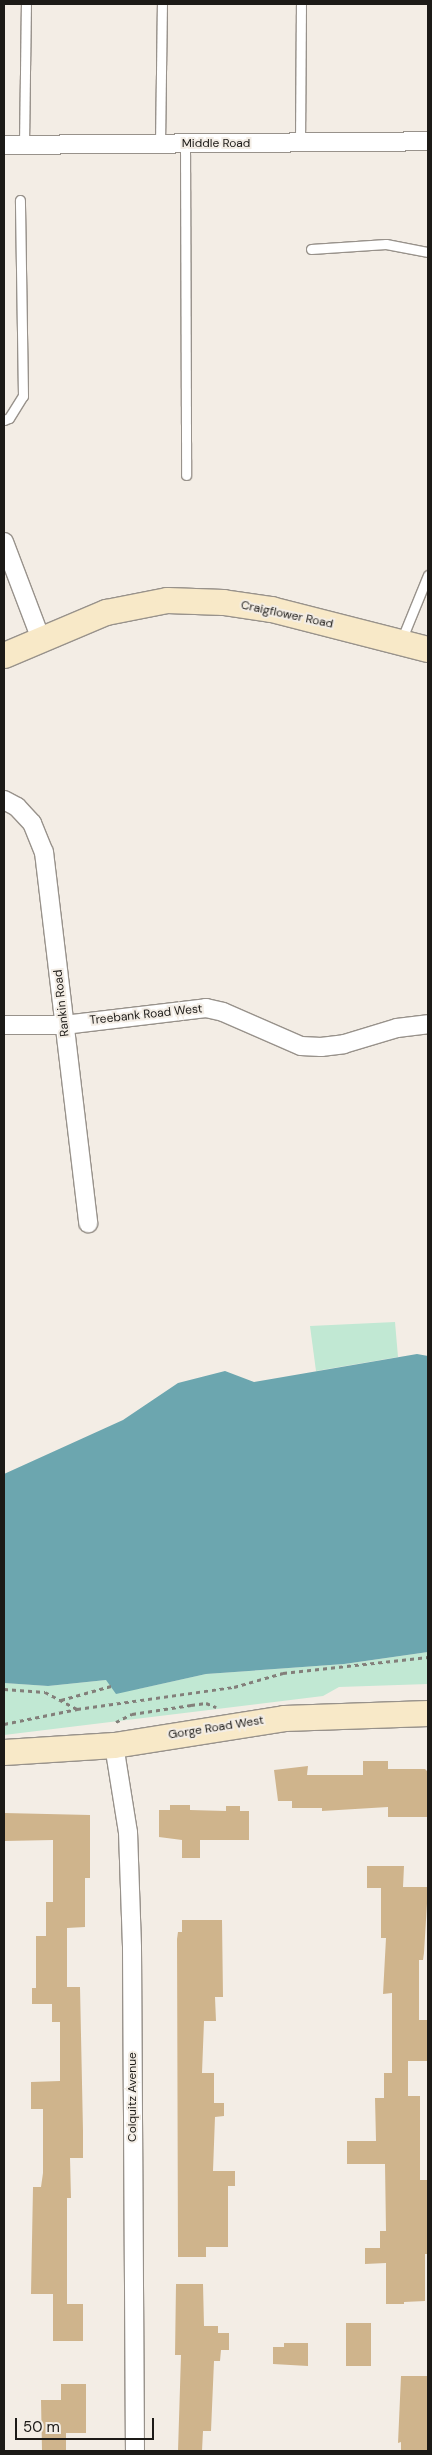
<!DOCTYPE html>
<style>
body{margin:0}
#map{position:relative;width:432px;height:2455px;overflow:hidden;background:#f3ede5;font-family:"DM Sans",sans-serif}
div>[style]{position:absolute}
.green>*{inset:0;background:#c1e8d3}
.water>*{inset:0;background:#6ca6af}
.building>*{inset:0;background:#cfb48c;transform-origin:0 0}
.path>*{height:3px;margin-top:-1.5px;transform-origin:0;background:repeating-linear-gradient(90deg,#837f7a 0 4px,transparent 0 8px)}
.roads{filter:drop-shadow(1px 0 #98928b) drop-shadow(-1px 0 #98928b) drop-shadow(0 1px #98928b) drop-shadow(0 -1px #98928b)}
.service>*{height:9px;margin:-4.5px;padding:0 4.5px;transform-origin:4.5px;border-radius:4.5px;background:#fff}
.minor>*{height:18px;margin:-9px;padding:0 9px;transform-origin:9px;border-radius:9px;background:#fff}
.secondary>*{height:25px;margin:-12.5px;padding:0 12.5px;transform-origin:12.5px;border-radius:12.5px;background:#f8e9c8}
span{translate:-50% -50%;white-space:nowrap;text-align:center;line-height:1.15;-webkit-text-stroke:4px #f3ede5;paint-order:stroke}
.street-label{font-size:12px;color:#1c1a17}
.frame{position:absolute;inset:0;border:5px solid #1c1a17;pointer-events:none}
.scale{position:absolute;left:15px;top:2418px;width:139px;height:22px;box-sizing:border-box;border:2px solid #1c1a17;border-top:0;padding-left:6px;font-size:15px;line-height:18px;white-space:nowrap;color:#1c1a17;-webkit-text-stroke:4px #f3ede5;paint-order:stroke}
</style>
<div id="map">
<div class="green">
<div style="clip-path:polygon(395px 1322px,398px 1357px,316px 1371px,310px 1326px)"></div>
<div style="clip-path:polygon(428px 1652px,428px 1684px,339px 1687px,323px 1696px,4px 1735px,4px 1683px,48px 1686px,106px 1680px,138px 1689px,206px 1674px,344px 1664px)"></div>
</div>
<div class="water">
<div style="clip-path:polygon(417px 1354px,428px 1356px,428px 1652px,344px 1664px,206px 1674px,116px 1694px,106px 1680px,48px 1686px,4px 1683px,4px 1474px,123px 1420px,178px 1383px,225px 1371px,254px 1382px)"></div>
</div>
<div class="building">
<div style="clip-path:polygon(363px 1761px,388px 1761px,388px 1769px,425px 1769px,428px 1772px,428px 1817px,388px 1817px,388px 1807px,322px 1811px,322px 1808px,292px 1808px,292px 1801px,278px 1801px,274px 1770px,308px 1766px,307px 1775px,363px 1775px)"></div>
<div style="clip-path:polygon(170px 1805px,190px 1805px,190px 1810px,226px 1811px,226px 1806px,240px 1806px,240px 1811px,249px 1811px,249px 1840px,200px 1840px,200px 1858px,182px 1858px,182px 1840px,159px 1837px,159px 1810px,170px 1810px)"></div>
<div style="clip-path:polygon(4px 1813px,90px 1815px,90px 1878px,85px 1878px,85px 1927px,67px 1928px,67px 1987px,80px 1987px,83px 2131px,83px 2158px,70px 2158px,71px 2198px,67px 2198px,67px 2304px,83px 2304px,83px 2341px,53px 2341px,53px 2294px,31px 2294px,33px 2187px,41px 2187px,43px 2173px,43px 2109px,31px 2109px,31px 2082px,60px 2081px,60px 2022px,52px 2022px,52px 2004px,32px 2004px,32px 1988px,36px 1988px,36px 1936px,46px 1936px,46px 1902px,53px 1902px,53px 1840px,4px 1841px)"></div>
<div style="clip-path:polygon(367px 1866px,404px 1866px,403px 1887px,428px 1887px,424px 1953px,423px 1960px,419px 1960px,419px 2020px,427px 2020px,427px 2061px,408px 2061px,408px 2096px,420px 2096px,420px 2180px,428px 2180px,428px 2254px,425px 2254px,425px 2301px,404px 2302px,404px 2304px,386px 2304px,386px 2263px,365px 2264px,365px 2248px,380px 2248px,380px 2231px,386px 2231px,385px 2164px,347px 2164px,347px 2141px,376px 2141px,375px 2098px,384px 2098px,384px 2073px,392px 2073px,392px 1993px,383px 1994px,386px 1938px,381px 1938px,381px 1888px,367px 1888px)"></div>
<div style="clip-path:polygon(182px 1920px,222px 1920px,223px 1997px,215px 1997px,216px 2021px,204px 2021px,202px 2073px,214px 2073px,214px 2103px,224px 2103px,224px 2116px,215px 2117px,213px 2171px,235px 2171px,235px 2186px,228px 2186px,228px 2247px,206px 2247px,206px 2257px,178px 2257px,177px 1939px,178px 1932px,182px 1932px)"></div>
<div style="clip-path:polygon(176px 2284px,203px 2284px,204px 2326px,218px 2326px,218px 2333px,229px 2333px,229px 2350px,221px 2350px,220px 2361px,214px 2361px,211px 2431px,203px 2431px,202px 2451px,178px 2451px,181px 2355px,175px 2355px)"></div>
<div style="left:346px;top:2323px;width:25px;height:43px"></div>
<div style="clip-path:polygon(284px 2343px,308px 2343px,308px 2366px,273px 2364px,273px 2347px,284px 2347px)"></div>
<div style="clip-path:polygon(401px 2376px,427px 2376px,428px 2451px,401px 2451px,401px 2442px,398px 2443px)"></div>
<div style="clip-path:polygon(61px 2384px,86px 2384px,86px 2433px,66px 2433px,66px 2451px,42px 2451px,41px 2400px,61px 2400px)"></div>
</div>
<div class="path">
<div style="left:4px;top:1689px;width:41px;rotate:4.2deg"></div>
<div style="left:45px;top:1692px;width:36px;rotate:28deg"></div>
<div style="left:77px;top:1709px;width:159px;rotate:-8deg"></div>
<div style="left:234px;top:1687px;width:51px;rotate:-15.9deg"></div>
<div style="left:283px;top:1673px;width:146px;rotate:-6.3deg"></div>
<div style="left:61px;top:1700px;width:52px;rotate:-15.6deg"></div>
<div style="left:116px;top:1722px;width:18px;rotate:-27deg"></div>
<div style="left:132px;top:1714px;width:60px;rotate:-8.7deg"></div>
<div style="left:191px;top:1705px;width:15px;rotate:-8deg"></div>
<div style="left:206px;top:1703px;width:11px;rotate:22deg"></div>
<div style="left:4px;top:1724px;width:75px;rotate:-11.6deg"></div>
</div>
<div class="roads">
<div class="service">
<div style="left:24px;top:144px;width:140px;rotate:-89.2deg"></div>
<div style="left:160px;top:144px;width:140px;rotate:-89.2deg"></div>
<div style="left:185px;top:144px;width:331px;rotate:89.8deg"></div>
<div style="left:300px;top:144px;width:140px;rotate:-89.6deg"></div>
<div style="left:311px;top:249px;width:75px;rotate:-3.8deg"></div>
<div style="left:386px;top:244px;width:43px;rotate:10.8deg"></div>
<div style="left:4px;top:420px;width:5px;rotate:-22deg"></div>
<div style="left:9px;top:418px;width:26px;rotate:-58deg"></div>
<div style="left:23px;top:396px;width:196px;rotate:-90.9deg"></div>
<div style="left:401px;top:641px;width:71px;rotate:-67.8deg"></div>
</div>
<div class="minor">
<div style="left:4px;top:145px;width:424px;rotate:-0.5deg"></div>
<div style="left:4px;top:542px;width:102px;rotate:69.2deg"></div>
<div style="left:4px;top:800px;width:15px;rotate:28deg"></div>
<div style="left:17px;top:807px;width:22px;rotate:47deg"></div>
<div style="left:32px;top:823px;width:31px;rotate:68deg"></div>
<div style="left:44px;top:852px;width:374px;rotate:83.2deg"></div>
<div style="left:4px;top:1025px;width:60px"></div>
<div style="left:64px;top:1025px;width:143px;rotate:-6.8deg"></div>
<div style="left:206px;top:1008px;width:17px;rotate:13deg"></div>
<div style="left:223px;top:1012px;width:85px;rotate:23.6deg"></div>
<div style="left:301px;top:1046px;width:20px;rotate:3deg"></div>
<div style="left:321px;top:1047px;width:23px;rotate:-7deg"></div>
<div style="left:344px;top:1044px;width:55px;rotate:-16.8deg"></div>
<div style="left:397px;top:1028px;width:31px;rotate:-7deg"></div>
<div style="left:114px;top:1745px;width:88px;rotate:80.9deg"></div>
<div style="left:128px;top:1832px;width:116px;rotate:88deg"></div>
<div style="left:132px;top:1948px;width:503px;rotate:89.66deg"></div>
</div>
<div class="secondary">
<div style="left:4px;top:655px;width:111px;rotate:-22.9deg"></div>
<div style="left:106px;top:612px;width:62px;rotate:-11.1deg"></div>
<div style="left:167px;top:600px;width:56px;rotate:2deg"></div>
<div style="left:223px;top:602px;width:49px;rotate:8.3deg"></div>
<div style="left:271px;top:609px;width:162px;rotate:14.3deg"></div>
<div style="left:4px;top:1752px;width:110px;rotate:-3.6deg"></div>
<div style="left:114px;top:1745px;width:172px;rotate:-9deg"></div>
<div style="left:284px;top:1718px;width:144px;rotate:-2deg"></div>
</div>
</div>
<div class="street-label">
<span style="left:216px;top:144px">Middle Road</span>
<span style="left:287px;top:615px;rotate:12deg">Craigflower Road</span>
<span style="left:62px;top:1003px;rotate:-96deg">Rankin Road</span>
<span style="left:146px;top:1015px;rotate:-6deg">Treebank Road West</span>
<span style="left:216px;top:1728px;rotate:-9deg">Gorge Road West</span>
<span style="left:133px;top:2097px;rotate:-90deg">Colquitz Avenue</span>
</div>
<div class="frame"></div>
<div class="scale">50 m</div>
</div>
